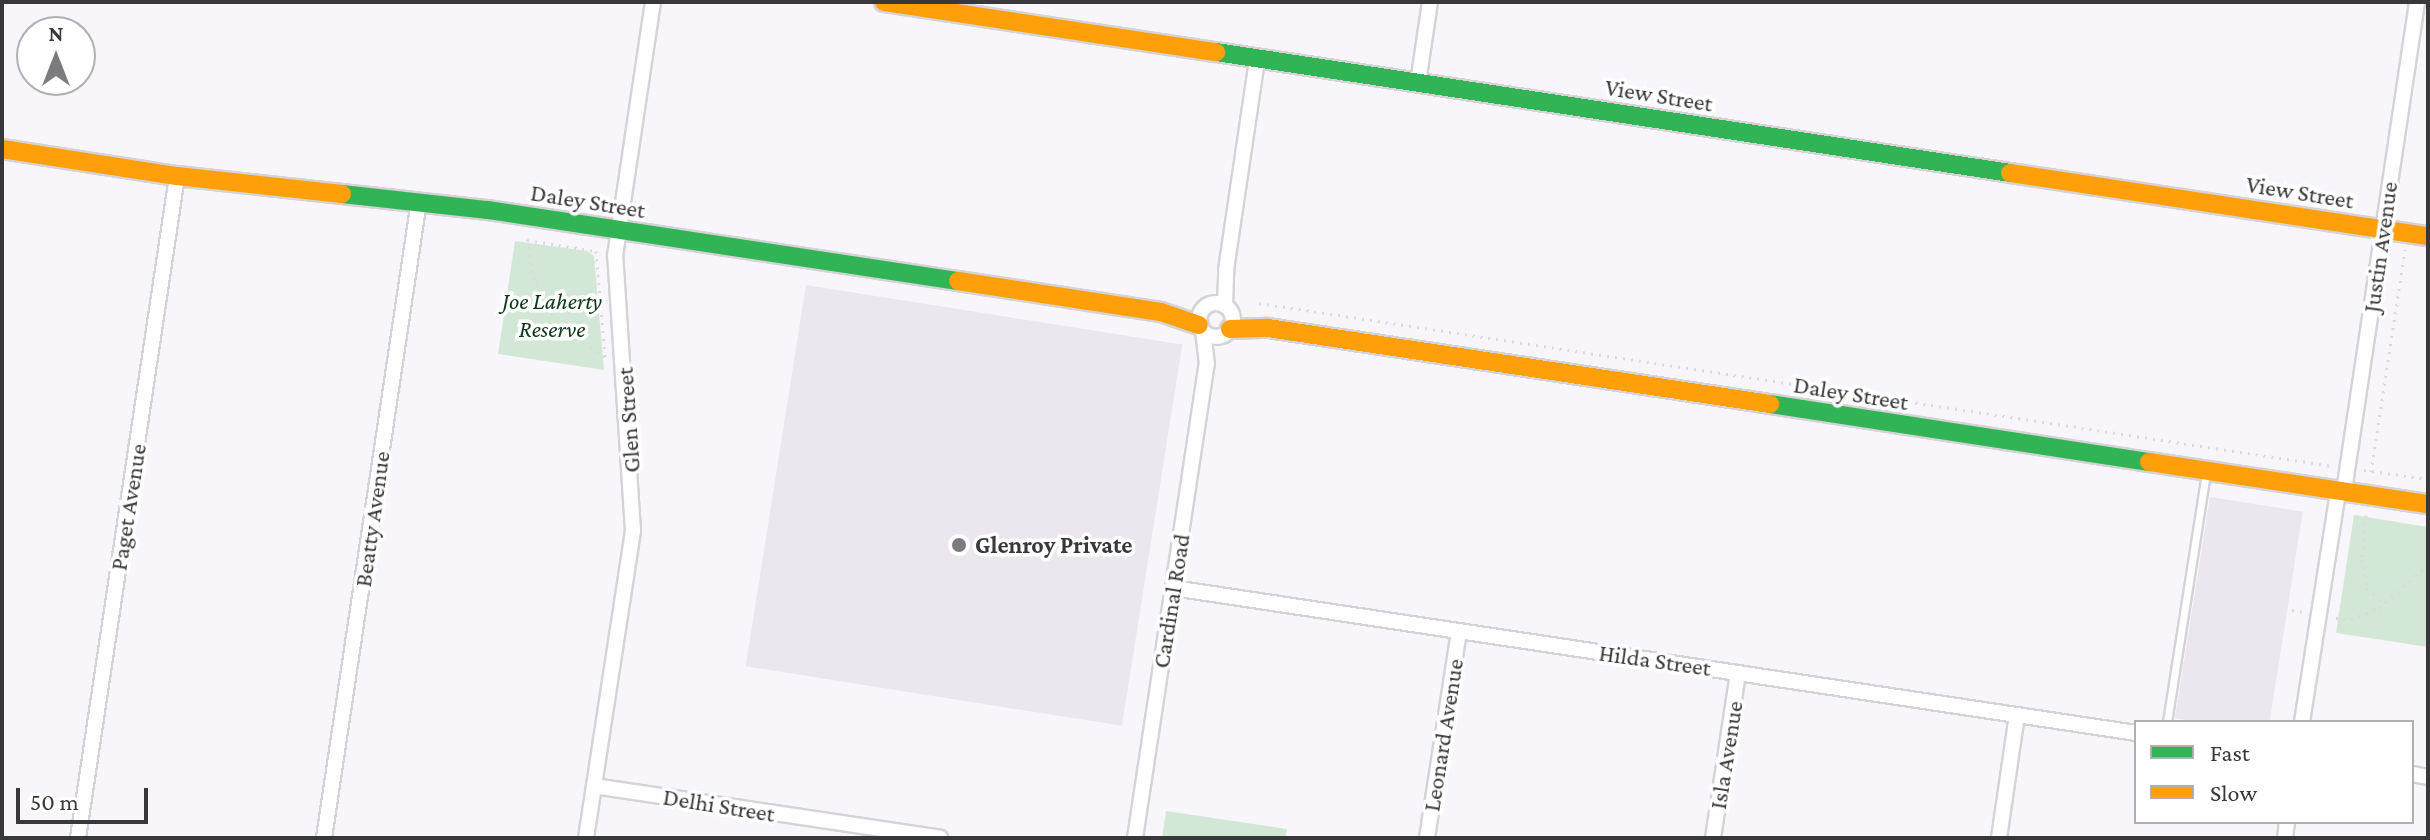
<!DOCTYPE html>
<style>
body{margin:0}
#map{position:relative;width:2430px;height:840px;overflow:hidden;background:#f8f6fa;font-family:"Crimson Pro",serif}
div>[style]{position:absolute}
.built>*{inset:0;background:#ece7ef;transform-origin:0 0}
.green>*{inset:0;background:#d3e7d7}
.path>*{height:3px;margin-top:-1.5px;transform-origin:0;background:repeating-linear-gradient(90deg,#dad9db 0 2px,transparent 0 8px)}
.roads{filter:drop-shadow(2px 0 #d5d3d6) drop-shadow(-2px 0 #d5d3d6) drop-shadow(0 2px #d5d3d6) drop-shadow(0 -2px #d5d3d6)}
.lane>*{height:7px;margin:-3.5px;padding:0 3.5px;transform-origin:3.5px;border-radius:3.5px;background:#fefefe}
.street>*{height:14px;margin:-7px;padding:0 7px;transform-origin:7px;border-radius:7px;background:#fefefe}
.street>.ring{margin:-7px;padding:0;box-sizing:content-box;background:none;border:14px solid #fefefe;border-radius:50%}
.fast>*{height:18px;margin:-9px;padding:0 9px;transform-origin:9px;border-radius:9px;background:#30b455}
.slow>*{height:18px;margin:-9px;padding:0 9px;transform-origin:9px;border-radius:9px;background:#ff9f0a}
.dots>*{width:22px;height:22px;translate:-50% -50%;box-sizing:border-box;border:4px solid #fff;border-radius:50%}
span{translate:-50% -50%;white-space:nowrap;text-align:center;line-height:1.15;-webkit-text-stroke:7px #fff;paint-order:stroke}
.street-label{font-size:24px;color:#383739}
.park-label{font-size:24px;color:#0d3618;font-style:italic}
.poi-label{font-size:24px;color:#383739;font-weight:700}
.left{translate:0 -50%;text-align:left}
.frame{position:absolute;inset:0;border:4px solid #383739;pointer-events:none}
.legend{position:absolute;left:2134px;top:720px;width:280px;height:104px;box-sizing:border-box;background:#fff;border:2px solid #afafb0;margin:0;padding:10px 14px;list-style:none;font-size:24px;color:#383739}
.legend li{display:flex;align-items:center;gap:16px;height:40px}
.legend b{width:40px;border:2px solid #afafb0}
.north{position:absolute;left:16px;top:16px;width:80px;height:80px;box-sizing:border-box;background:#fff;border:2px solid #afafb0;border-radius:50%;rotate:0deg;font-size:22px;font-weight:700;line-height:32px;text-align:center;color:#383739}
.north::after{content:'';display:block;margin:auto;width:28px;height:36px;background:#7b7a7d;clip-path:polygon(50% 0,100% 100%,50% 72%,0 100%)}
.scale{position:absolute;left:16px;top:788px;width:132px;height:36px;box-sizing:border-box;border:4px solid #383739;border-top:0;padding-left:10px;font-size:24px;line-height:28px;white-space:nowrap;color:#383739;-webkit-text-stroke:6px #fff;paint-order:stroke}
</style>
<div id="map">
<div class="built">
<div style="left:806px;top:285px;width:381px;height:386px;rotate:9deg"></div>
<div style="left:2210px;top:497px;width:94px;height:224px;rotate:9deg"></div>
</div>
<div class="green">
<div style="clip-path:polygon(515px 241px,587px 251px,594px 256px,604px 370px,498px 354px)"></div>
<div style="clip-path:polygon(2354px 515px,2428px 527px,2428px 647px,2336px 633px)"></div>
<div style="clip-path:polygon(1166px 811px,1287px 829px,1285px 838px,1162px 838px)"></div>
</div>
<div class="path">
<div style="left:527px;top:240px;width:70px;rotate:9.1deg"></div>
<div style="left:596px;top:251px;width:106px;rotate:85.1deg"></div>
<div style="left:605px;top:357px;width:43px;rotate:-146.3deg"></div>
<div style="left:569px;top:333px;width:25px;rotate:-132deg"></div>
<div style="left:552px;top:314px;width:38px;rotate:-118deg"></div>
<div style="left:534px;top:280px;width:41px;rotate:-99.9deg"></div>
<div style="left:1259px;top:303px;width:1086px;rotate:8.63deg"></div>
<div style="left:2364px;top:470px;width:65px;rotate:8deg"></div>
<div style="left:2371px;top:472px;width:225px;rotate:-81.3deg"></div>
<div style="left:2366px;top:515px;width:44px;rotate:95.2deg"></div>
<div style="left:2362px;top:559px;width:29px;rotate:80deg"></div>
<div style="left:2367px;top:588px;width:24px;rotate:42deg"></div>
<div style="left:2292px;top:610px;width:12px;rotate:9deg"></div>
<div style="left:2336px;top:618px;width:15px;rotate:4deg"></div>
<div style="left:2351px;top:619px;width:30px;rotate:-21deg"></div>
<div style="left:2379px;top:608px;width:65px;rotate:-41.3deg"></div>
</div>
<div class="roads">
<div class="lane">
<div style="left:2167px;top:722px;width:252px;rotate:-81.1deg"></div>
</div>
<div class="street">
<div style="left:1418px;top:83px;width:82px;rotate:-81.6deg"></div>
<div class="ring" style="left:1199px;top:303px;width:20px;height:20px"></div>
<div style="left:1225px;top:306px;width:36px;rotate:-88deg"></div>
<div style="left:1226px;top:270px;width:213px;rotate:-81.6deg"></div>
<div style="left:2344px;top:491px;width:494px;rotate:-81.5deg"></div>
<div style="left:1173px;top:588px;width:974px;rotate:8.56deg"></div>
<div style="left:2302px;top:722px;width:234px;rotate:-81.1deg"></div>
<div style="left:2412px;top:774px;width:16px;rotate:11deg"></div>
<div style="left:594px;top:786px;width:350px;rotate:8.5deg"></div>
<div style="left:78px;top:838px;width:669px;rotate:-81.49deg"></div>
<div style="left:324px;top:838px;width:644px;rotate:-81.52deg"></div>
<div style="left:586px;top:838px;width:311px;rotate:-81.3deg"></div>
<div style="left:633px;top:531px;width:276px;rotate:-93.7deg"></div>
<div style="left:615px;top:256px;width:257px;rotate:-81.5deg"></div>
<div style="left:1135px;top:838px;width:479px;rotate:-81.4deg"></div>
<div style="left:1207px;top:364px;width:33px;rotate:-97deg"></div>
<div style="left:1427px;top:838px;width:209px;rotate:-81.2deg"></div>
<div style="left:1713px;top:838px;width:167px;rotate:-81.4deg"></div>
<div style="left:1999px;top:838px;width:124px;rotate:-81.7deg"></div>
<div style="left:2285px;top:838px;width:16px;rotate:-83deg"></div>
</div>
<div class="fast">
<div style="left:1216px;top:52px;width:803px;rotate:8.66deg"></div>
<div style="left:342px;top:194px;width:147px;rotate:6.3deg"></div>
<div style="left:488px;top:210px;width:475px;rotate:8.6deg"></div>
<div style="left:1770px;top:404px;width:383px;rotate:8.7deg"></div>
</div>
<div class="slow">
<div style="left:884px;top:2px;width:336px;rotate:8.6deg"></div>
<div style="left:2px;top:149px;width:177px;rotate:8.8deg"></div>
<div style="left:177px;top:176px;width:166px;rotate:6.2deg"></div>
<div style="left:2010px;top:173px;width:423px;rotate:8.6deg"></div>
<div style="left:958px;top:281px;width:205px;rotate:8.7deg"></div>
<div style="left:1161px;top:312px;width:40px;rotate:18.9deg"></div>
<div style="left:1230px;top:329px;width:38px;rotate:-2deg"></div>
<div style="left:1268px;top:328px;width:508px;rotate:8.61deg"></div>
<div style="left:2149px;top:462px;width:282px;rotate:8.6deg"></div>
</div>
</div>
<div class="dots">
<div style="left:959px;top:545px;background:#7b7a7d"></div>
</div>
<div class="street-label">
<span style="left:1659px;top:95px;rotate:9deg">View Street</span>
<span style="left:2300px;top:192px;rotate:9deg">View Street</span>
<span style="left:588px;top:201px;rotate:9deg">Daley Street</span>
<span style="left:2380px;top:247px;rotate:-82deg">Justin Avenue</span>
<span style="left:1851px;top:393px;rotate:9deg">Daley Street</span>
<span style="left:628px;top:420px;rotate:-94deg">Glen Street</span>
<span style="left:128px;top:507px;rotate:-81deg">Paget Avenue</span>
<span style="left:372px;top:519px;rotate:-82deg">Beatty Avenue</span>
<span style="left:1171px;top:601px;rotate:-81deg">Cardinal Road</span>
<span style="left:1655px;top:660px;rotate:8deg">Hilda Street</span>
<span style="left:1443px;top:735px;rotate:-81deg">Leonard Avenue</span>
<span style="left:1726px;top:755px;rotate:-81deg">Isla Avenue</span>
<span style="left:719px;top:805px;rotate:9deg">Delhi Street</span>
</div>
<div class="park-label">
<span style="left:552px;top:315px">Joe Laherty<br>Reserve</span>
</div>
<div class="poi-label">
<span class="left" style="left:975px;top:545px">Glenroy Private</span>
</div>
<div class="frame"></div>
<ul class="legend">
<li><b style="height:10px;background:#30b455"></b>Fast</li>
<li><b style="height:10px;background:#ff9f0a"></b>Slow</li>
</ul>
<div class="north">N</div>
<div class="scale">50 m</div>
</div>
